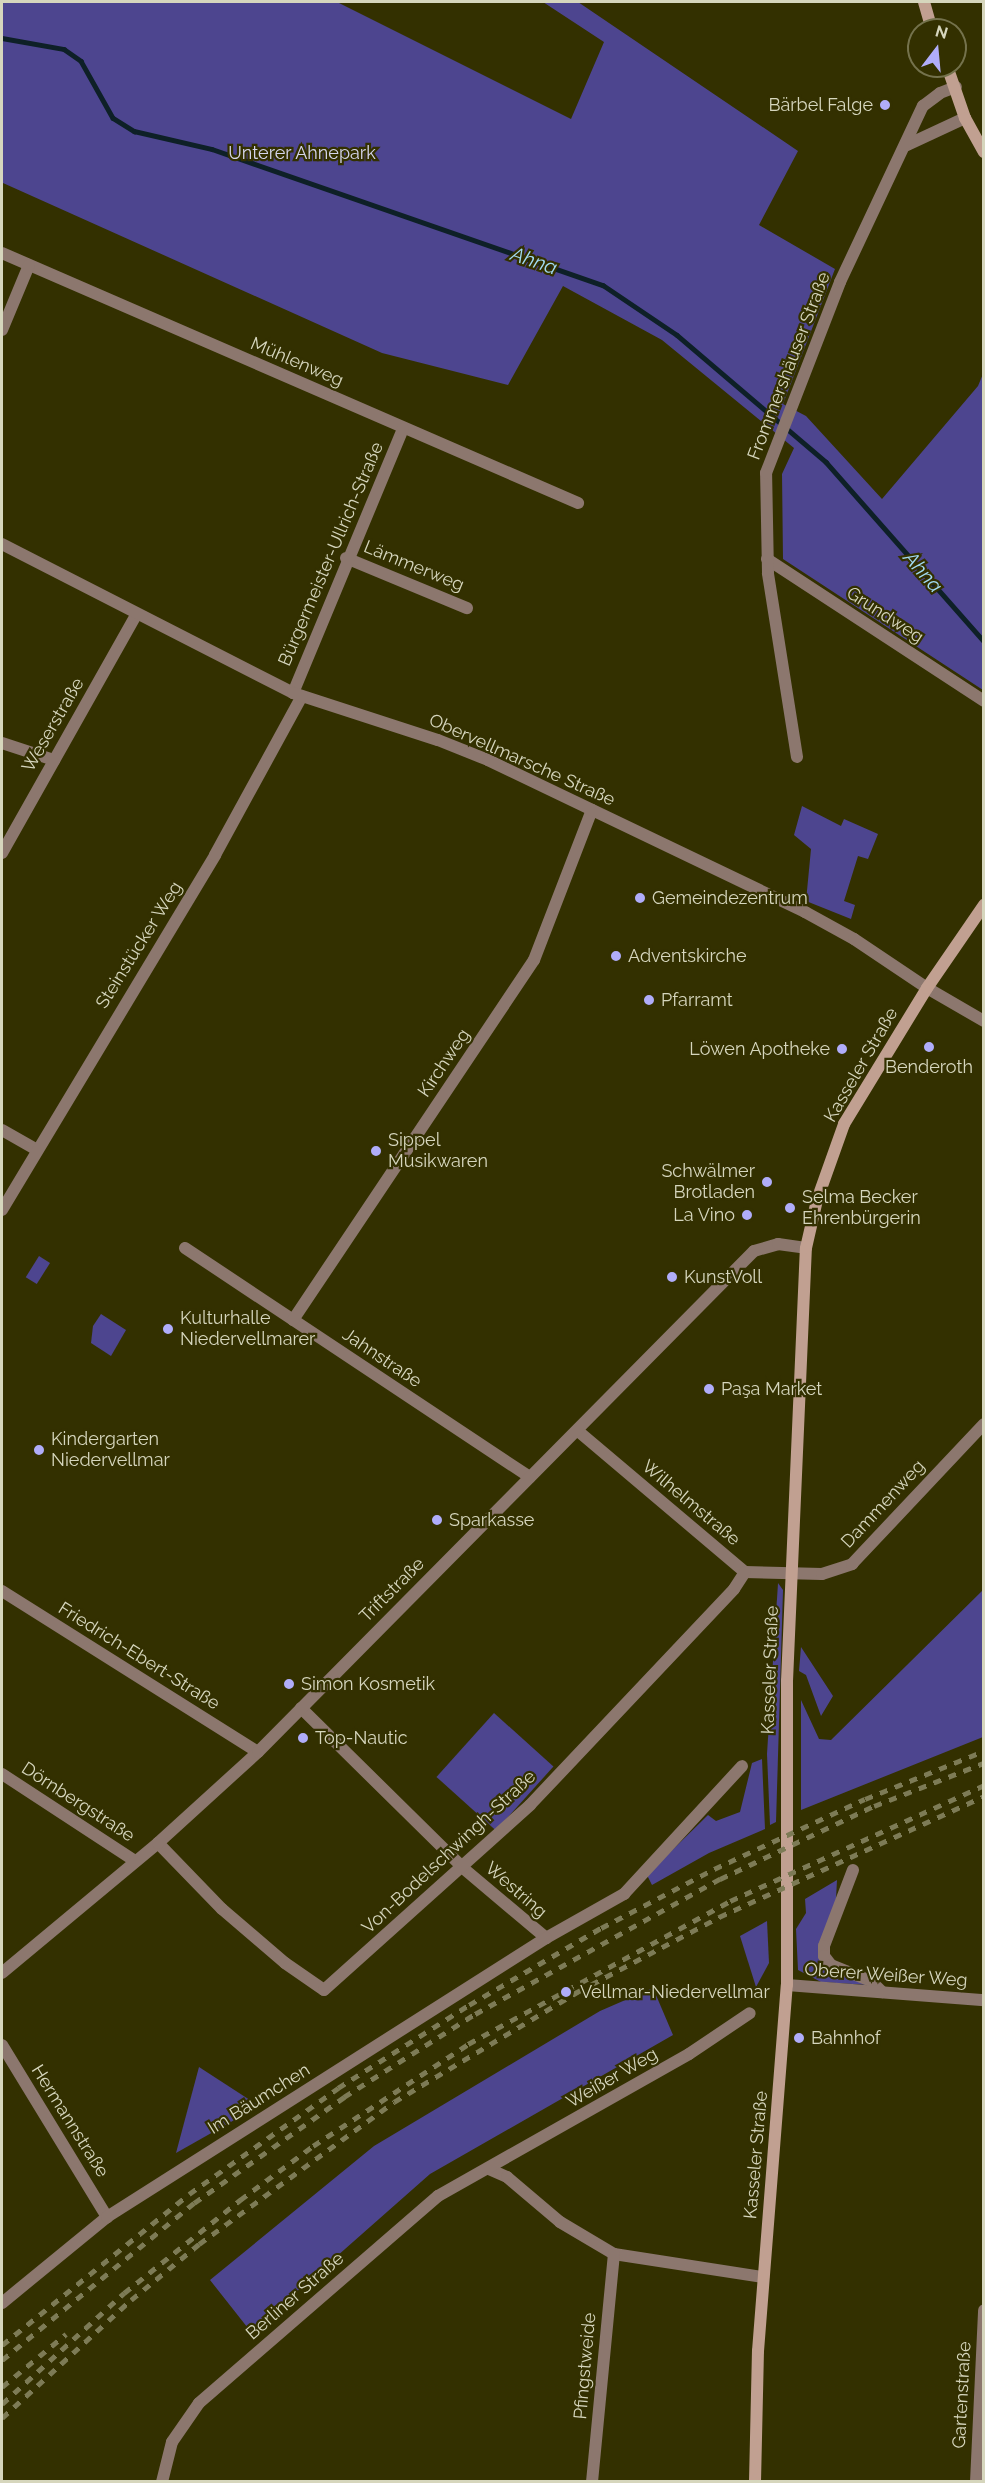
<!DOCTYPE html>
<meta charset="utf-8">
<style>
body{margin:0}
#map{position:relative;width:985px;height:2483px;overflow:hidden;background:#333000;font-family:Raleway,sans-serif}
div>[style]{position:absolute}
.green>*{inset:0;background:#4d458f;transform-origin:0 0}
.stream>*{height:4.5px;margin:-2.25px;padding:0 2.25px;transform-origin:2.25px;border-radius:2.25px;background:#0e2027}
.minor>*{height:12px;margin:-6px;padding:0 6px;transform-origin:6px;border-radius:6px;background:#8c776e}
.tertiary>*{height:12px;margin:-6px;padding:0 6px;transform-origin:6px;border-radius:6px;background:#8c776e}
.secondary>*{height:12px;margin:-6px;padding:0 6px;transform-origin:6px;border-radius:6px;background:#c1a091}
.rail>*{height:4.5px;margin-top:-2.25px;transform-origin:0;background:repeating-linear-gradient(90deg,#7d7b56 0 8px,transparent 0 16px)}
.dots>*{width:16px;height:16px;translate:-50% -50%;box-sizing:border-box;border:3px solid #333000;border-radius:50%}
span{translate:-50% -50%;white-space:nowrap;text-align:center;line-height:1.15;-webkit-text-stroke:4.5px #333000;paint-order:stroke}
.poi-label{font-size:18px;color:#d6d6bd}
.right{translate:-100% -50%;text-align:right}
.left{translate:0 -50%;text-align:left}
.park-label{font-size:18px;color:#d5d5ed}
.street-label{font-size:18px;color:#d6d6bd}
.water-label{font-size:20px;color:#a2dbf2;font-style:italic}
.frame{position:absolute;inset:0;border:3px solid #d6d6bd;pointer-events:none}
.north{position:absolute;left:907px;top:18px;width:60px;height:60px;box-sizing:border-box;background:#333000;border:2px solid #74724c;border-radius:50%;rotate:16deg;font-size:16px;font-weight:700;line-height:24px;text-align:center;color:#d6d6bd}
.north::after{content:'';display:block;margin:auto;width:21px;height:27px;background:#b0adfa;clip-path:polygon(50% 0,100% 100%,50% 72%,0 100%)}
</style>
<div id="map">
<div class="green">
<div style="clip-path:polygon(2px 2px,337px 2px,571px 119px,604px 42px,543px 2px,578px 2px,798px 151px,759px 225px,835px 269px,783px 404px,806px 416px,882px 499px,978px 386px,983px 374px,983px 690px,783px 559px,782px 474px,794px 448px,662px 340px,563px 286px,508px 385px,382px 353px,3px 183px)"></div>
<div style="clip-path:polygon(802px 806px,841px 826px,844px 819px,878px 834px,868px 859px,858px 856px,844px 901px,855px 905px,851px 919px,806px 901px,811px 849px,794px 835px)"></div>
<div style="left:39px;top:1256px;width:13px;height:25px;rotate:32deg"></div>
<div style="clip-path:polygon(101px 1314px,126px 1330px,111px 1356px,91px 1343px,93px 1326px)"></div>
<div style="clip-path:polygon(778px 1583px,783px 1590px,776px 1822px,770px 1825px,767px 1754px)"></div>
<div style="clip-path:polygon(983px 1590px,983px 1737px,801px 1810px,801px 1700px,819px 1739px,831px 1740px)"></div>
<div style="clip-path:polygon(801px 1647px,833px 1696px,821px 1716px,806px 1675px,799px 1671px)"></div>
<div style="left:494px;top:1713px;width:80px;height:86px;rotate:42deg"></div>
<div style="clip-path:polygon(762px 1759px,765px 1829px,709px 1853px,652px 1885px,647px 1875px,708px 1815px,716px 1821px,740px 1812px,752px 1763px)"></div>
<div style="clip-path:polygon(837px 1880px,836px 1899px,820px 1959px,869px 1985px,821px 1982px,798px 1970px,796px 1929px,806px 1913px,805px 1899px)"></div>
<div style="clip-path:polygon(767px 1921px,769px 1963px,756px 1987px,740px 1936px)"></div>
<div style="clip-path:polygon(653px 1988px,673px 2035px,430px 2174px,251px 2332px,210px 2280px,374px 2146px,600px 2011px)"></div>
<div style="clip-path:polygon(199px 2067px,259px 2106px,176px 2153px)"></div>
</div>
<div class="stream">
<div style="left:2px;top:38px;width:63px;rotate:10.1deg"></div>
<div style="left:64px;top:49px;width:21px;rotate:35deg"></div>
<div style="left:81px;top:61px;width:65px;rotate:60.7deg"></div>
<div style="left:113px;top:118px;width:25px;rotate:32deg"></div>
<div style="left:134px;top:131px;width:80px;rotate:13deg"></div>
<div style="left:212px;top:149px;width:414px;rotate:19.2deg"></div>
<div style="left:603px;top:285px;width:89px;rotate:34deg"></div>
<div style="left:677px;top:335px;width:196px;rotate:40.4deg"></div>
<div style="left:826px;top:462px;width:239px;rotate:48.6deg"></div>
</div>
<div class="minor">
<div style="left:907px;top:145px;width:64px;rotate:-25deg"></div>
<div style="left:2px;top:253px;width:628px;rotate:23.46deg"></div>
<div style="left:2px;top:330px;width:70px;rotate:-67.4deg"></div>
<div style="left:346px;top:558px;width:131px;rotate:22.5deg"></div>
<div style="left:767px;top:559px;width:259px;rotate:33.2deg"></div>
<div style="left:293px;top:693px;width:286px;rotate:-67.4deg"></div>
<div style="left:2px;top:743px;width:55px;rotate:18.1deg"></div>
<div style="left:797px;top:757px;width:186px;rotate:-99deg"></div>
<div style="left:768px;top:573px;width:100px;rotate:-91.1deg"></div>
<div style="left:766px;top:473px;width:205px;rotate:-68.8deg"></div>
<div style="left:840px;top:282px;width:195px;rotate:-64.8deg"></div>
<div style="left:923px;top:106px;width:21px;rotate:-37deg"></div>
<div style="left:940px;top:93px;width:17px;rotate:-21deg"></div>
<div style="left:2px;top:853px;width:273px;rotate:-60.6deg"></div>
<div style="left:927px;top:988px;width:66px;rotate:30.1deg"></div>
<div style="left:2px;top:1130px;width:40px;rotate:29.7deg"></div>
<div style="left:2px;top:1210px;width:414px;rotate:-59deg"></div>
<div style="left:215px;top:855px;width:181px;rotate:-61.3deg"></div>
<div style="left:185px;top:1248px;width:414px;rotate:33.6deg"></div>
<div style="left:293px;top:1320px;width:433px;rotate:-56.2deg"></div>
<div style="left:534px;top:960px;width:161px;rotate:-68.9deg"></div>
<div style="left:578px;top:1431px;width:219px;rotate:40.2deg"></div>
<div style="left:745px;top:1572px;width:77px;rotate:1.5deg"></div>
<div style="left:822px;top:1574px;width:32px;rotate:-18deg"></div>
<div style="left:852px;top:1564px;width:192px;rotate:-46.7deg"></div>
<div style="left:2px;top:1591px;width:302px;rotate:32.2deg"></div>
<div style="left:301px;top:1708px;width:228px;rotate:44.6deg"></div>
<div style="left:463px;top:1868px;width:109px;rotate:40.1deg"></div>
<div style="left:546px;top:1938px;width:90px;rotate:-29.4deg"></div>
<div style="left:624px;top:1894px;width:174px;rotate:-47.3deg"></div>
<div style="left:2px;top:1774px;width:159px;rotate:33.2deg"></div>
<div style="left:158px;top:1843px;width:92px;rotate:45.9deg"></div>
<div style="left:222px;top:1909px;width:83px;rotate:40.6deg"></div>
<div style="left:285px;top:1963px;width:47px;rotate:34.7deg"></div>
<div style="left:324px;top:1990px;width:277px;rotate:-41.9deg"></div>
<div style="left:530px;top:1805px;width:297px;rotate:-46.6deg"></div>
<div style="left:734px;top:1589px;width:20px;rotate:-57deg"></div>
<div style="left:853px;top:1870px;width:81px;rotate:110.9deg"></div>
<div style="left:824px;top:1946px;width:10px;rotate:90deg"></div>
<div style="left:824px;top:1956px;width:11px;rotate:52deg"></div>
<div style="left:831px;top:1965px;width:43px;rotate:21.8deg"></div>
<div style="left:871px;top:1981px;width:16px;rotate:45deg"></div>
<div style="left:2px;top:1973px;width:203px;rotate:-39.8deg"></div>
<div style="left:158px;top:1843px;width:135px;rotate:-42.3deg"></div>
<div style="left:258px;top:1752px;width:705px;rotate:-45.29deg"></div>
<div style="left:754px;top:1251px;width:25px;rotate:-16deg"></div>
<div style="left:778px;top:1244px;width:28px;rotate:8deg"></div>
<div style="left:787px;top:1985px;width:198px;rotate:4.4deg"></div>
<div style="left:2px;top:2045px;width:202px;rotate:58.6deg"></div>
<div style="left:489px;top:2169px;width:20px;rotate:24deg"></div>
<div style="left:507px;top:2177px;width:70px;rotate:40.3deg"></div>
<div style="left:560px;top:2222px;width:63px;rotate:30.7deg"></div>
<div style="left:614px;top:2254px;width:151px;rotate:8.8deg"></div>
<div style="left:2px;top:2303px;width:136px;rotate:-39.3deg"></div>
<div style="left:107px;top:2217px;width:520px;rotate:-32.44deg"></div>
<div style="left:162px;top:2482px;width:41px;rotate:-76deg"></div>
<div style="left:172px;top:2442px;width:47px;rotate:-55.3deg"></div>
<div style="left:199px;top:2403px;width:316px;rotate:-40.9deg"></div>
<div style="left:438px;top:2196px;width:288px;rotate:-29.5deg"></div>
<div style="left:689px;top:2054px;width:73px;rotate:-33.9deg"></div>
<div style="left:592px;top:2482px;width:229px;rotate:-84.5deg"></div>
<div style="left:976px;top:2482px;width:172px;rotate:-87.3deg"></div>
</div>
<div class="tertiary">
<div style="left:2px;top:544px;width:327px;rotate:27.1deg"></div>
<div style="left:293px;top:693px;width:152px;rotate:18deg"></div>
<div style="left:438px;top:740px;width:54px;rotate:21.8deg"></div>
<div style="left:488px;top:760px;width:352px;rotate:25.6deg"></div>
<div style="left:805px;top:912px;width:56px;rotate:28.9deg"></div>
<div style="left:854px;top:939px;width:88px;rotate:33.9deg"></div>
</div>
<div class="secondary">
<div style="left:924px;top:2px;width:29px;rotate:74deg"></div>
<div style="left:947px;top:66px;width:55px;rotate:70.9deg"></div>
<div style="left:965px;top:118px;width:39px;rotate:61deg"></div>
<div style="left:755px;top:2482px;width:131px;rotate:-88.7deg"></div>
<div style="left:758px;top:2351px;width:367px;rotate:-85.5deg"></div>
<div style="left:787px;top:1985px;width:304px;rotate:-90deg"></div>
<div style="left:787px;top:1681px;width:433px;rotate:-87.5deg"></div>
<div style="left:806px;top:1248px;width:49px;rotate:-77.1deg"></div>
<div style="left:817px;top:1200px;width:81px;rotate:-70.4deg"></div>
<div style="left:844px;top:1124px;width:159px;rotate:-58.6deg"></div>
<div style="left:927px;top:988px;width:101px;rotate:-55.5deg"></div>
</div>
<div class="rail">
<div style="left:2px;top:2345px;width:240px;rotate:-38.9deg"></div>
<div style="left:189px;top:2194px;width:183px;rotate:-35.4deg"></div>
<div style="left:338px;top:2088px;width:155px;rotate:-32.4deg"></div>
<div style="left:469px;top:2005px;width:153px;rotate:-30.3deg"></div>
<div style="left:601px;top:1928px;width:127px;rotate:-27.6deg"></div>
<div style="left:714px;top:1869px;width:166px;rotate:-24.9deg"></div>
<div style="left:865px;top:1799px;width:128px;rotate:-22deg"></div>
<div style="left:2px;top:2360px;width:248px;rotate:-39.3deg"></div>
<div style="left:194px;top:2203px;width:184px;rotate:-35.2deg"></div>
<div style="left:344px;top:2097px;width:155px;rotate:-32.4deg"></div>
<div style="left:475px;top:2014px;width:280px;rotate:-28.9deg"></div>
<div style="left:720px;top:1879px;width:170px;rotate:-25.4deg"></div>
<div style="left:874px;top:1806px;width:118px;rotate:-21.4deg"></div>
<div style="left:2px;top:2387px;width:83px;rotate:-39.6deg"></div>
<div style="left:2px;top:2404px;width:165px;rotate:-42.3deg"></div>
<div style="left:124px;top:2293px;width:149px;rotate:-38.7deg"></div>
<div style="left:240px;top:2200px;width:91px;rotate:-36.5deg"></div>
<div style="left:313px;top:2146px;width:186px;rotate:-33.3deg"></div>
<div style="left:468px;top:2044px;width:298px;rotate:-28.6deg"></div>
<div style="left:730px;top:1901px;width:279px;rotate:-24.5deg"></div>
<div style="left:2px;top:2418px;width:175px;rotate:-42.5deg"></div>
<div style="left:131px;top:2300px;width:88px;rotate:-39.5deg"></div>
<div style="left:199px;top:2244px;width:241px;rotate:-36.1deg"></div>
<div style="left:394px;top:2102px;width:214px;rotate:-31deg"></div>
<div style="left:577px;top:1992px;width:161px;rotate:-27.8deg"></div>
<div style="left:719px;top:1917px;width:291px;rotate:-24.5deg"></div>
</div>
<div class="dots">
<div style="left:885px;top:105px;background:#b0adfa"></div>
<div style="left:640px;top:898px;background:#b0adfa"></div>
<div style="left:616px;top:956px;background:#b0adfa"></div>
<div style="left:649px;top:1000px;background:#b0adfa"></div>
<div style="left:929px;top:1047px;background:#b0adfa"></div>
<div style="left:842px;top:1049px;background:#b0adfa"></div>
<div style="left:376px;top:1151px;background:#b0adfa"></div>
<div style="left:767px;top:1182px;background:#b0adfa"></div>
<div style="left:790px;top:1208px;background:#b0adfa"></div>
<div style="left:747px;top:1215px;background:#b0adfa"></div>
<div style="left:672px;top:1277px;background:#b0adfa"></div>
<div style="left:168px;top:1329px;background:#b0adfa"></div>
<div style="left:709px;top:1389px;background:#b0adfa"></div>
<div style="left:39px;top:1450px;background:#b0adfa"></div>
<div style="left:437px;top:1520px;background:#b0adfa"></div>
<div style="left:289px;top:1684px;background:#b0adfa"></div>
<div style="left:303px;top:1738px;background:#b0adfa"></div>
<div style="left:566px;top:1992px;background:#b0adfa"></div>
<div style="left:799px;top:2038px;background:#b0adfa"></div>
</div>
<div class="poi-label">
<span class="right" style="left:873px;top:105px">Bärbel Falge</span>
<span class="left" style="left:652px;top:898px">Gemeindezentrum</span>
<span class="left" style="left:628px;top:956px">Adventskirche</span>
<span class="left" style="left:661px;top:1000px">Pfarramt</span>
<span class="right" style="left:830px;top:1049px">Löwen Apotheke</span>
<span style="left:929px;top:1067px">Benderoth</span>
<span class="left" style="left:388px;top:1151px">Sippel<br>Musikwaren</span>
<span class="right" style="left:755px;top:1182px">Schwälmer<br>Brotladen</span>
<span class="left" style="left:802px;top:1208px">Selma Becker<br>Ehrenbürgerin</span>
<span class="right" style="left:735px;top:1215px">La Vino</span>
<span class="left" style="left:684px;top:1277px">KunstVoll</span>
<span class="left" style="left:180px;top:1329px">Kulturhalle<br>Niedervellmarer</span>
<span class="left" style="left:721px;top:1389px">Paşa Market</span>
<span class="left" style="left:51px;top:1450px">Kindergarten<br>Niedervellmar</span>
<span class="left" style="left:449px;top:1520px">Sparkasse</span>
<span class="left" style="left:301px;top:1684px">Simon Kosmetik</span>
<span class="left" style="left:315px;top:1738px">Top-Nautic</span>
<span class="left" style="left:580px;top:1992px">Vellmar-Niedervellmar</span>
<span class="left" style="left:811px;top:2038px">Bahnhof</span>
</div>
<div class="park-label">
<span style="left:302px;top:153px">Unterer Ahnepark</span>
</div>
<div class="street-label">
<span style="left:297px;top:362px;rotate:23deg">Mühlenweg</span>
<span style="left:789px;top:366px;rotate:-69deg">Frommershäuser Straße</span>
<span style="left:331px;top:554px;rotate:-67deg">Bürgermeister-Ullrich-Straße</span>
<span style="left:414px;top:566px;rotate:22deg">Lämmerweg</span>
<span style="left:885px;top:615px;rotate:33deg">Grundweg</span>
<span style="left:53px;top:725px;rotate:-60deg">Weserstraße</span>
<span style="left:522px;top:760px;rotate:24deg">Obervellmarsche Straße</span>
<span style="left:139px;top:945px;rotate:-58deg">Steinstücker Weg</span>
<span style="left:444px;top:1063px;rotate:-56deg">Kirchweg</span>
<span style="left:861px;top:1065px;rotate:-60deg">Kasseler Straße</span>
<span style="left:382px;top:1358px;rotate:34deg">Jahnstraße</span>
<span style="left:691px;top:1503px;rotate:40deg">Wilhelmstraße</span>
<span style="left:883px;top:1504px;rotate:-47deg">Dammenweg</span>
<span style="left:392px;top:1590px;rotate:-45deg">Triftstraße</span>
<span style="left:139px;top:1656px;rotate:32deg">Friedrich-Ebert-Straße</span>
<span style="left:770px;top:1670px;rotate:-88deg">Kasseler Straße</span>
<span style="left:78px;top:1802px;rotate:33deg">Dörnbergstraße</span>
<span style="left:449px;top:1852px;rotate:-43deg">Von-Bodelschwingh-Straße</span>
<span style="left:516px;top:1890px;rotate:41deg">Westring</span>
<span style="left:886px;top:1975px;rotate:4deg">Oberer Weißer Weg</span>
<span style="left:612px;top:2078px;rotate:-30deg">Weißer Weg</span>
<span style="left:259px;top:2099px;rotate:-32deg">Im Bäumchen</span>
<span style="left:70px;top:2121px;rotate:58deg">Hermannstraße</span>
<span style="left:756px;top:2155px;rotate:-85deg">Kasseler Straße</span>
<span style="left:295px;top:2296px;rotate:-41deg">Berliner Straße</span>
<span style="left:585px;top:2366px;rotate:-85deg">Pfingstweide</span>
<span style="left:962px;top:2395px;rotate:-87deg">Gartenstraße</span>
</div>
<div class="water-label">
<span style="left:534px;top:261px;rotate:19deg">Ahna</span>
<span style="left:923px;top:572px;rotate:49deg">Ahna</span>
</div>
<div class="frame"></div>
<div class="north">N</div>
</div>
